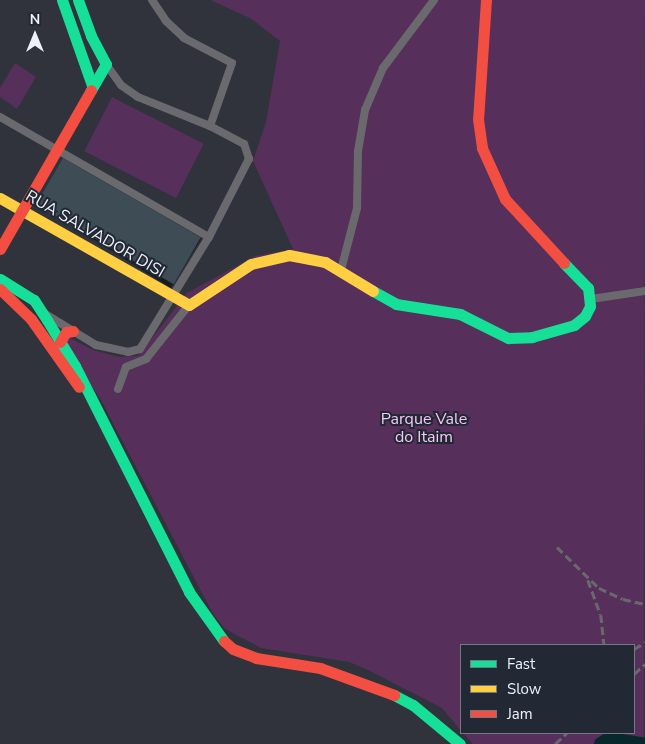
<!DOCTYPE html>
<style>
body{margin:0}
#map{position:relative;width:645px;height:744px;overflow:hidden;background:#30333b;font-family:"Nunito Sans",sans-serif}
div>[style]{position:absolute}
.green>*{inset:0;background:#562f5a;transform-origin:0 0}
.shadow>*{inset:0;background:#0007}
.river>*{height:14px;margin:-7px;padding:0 7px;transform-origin:7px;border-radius:7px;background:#07282c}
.building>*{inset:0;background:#3e4c55;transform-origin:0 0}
.street>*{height:8px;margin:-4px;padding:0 4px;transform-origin:4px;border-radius:4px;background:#6a6a6e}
.fast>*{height:11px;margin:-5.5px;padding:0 5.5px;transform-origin:5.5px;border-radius:5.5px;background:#16e098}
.slow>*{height:11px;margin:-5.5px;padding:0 5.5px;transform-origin:5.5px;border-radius:5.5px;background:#ffcf43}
.jam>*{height:11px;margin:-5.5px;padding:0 5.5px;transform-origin:5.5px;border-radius:5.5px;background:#f24e42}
.rail>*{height:2.5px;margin-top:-1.25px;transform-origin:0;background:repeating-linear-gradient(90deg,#67696e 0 8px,transparent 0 12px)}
span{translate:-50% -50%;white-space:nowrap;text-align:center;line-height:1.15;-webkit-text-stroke:4px #222834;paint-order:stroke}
.street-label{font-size:16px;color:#edf1fa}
.park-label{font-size:16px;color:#f4c8f6}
.legend{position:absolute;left:460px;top:644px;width:175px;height:90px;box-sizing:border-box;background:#222834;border:1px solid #737883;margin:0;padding:6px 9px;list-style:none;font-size:15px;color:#edf1fa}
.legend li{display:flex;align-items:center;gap:10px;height:25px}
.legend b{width:25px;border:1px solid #737883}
.north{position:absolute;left:10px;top:10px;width:50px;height:50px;-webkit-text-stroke:4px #222834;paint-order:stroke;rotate:0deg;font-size:14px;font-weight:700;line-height:20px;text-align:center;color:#edf1fa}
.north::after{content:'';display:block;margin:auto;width:18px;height:22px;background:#edf1fa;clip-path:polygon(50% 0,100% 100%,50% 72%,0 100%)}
</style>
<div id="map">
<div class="green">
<div style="clip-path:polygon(210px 0,645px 0,644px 744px,620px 740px,600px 744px,473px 744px,463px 733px,634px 733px,634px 645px,461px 645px,461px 731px,442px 708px,368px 670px,349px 662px,261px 648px,225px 629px,212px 612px,102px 402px,65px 344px,70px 338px,93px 350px,119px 357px,138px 356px,187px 293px,255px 256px,293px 249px,253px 161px,266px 122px,280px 41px,250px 18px)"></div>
<div style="clip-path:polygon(15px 63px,36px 77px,17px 109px,0 97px,0 88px)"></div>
<div style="left:112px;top:97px;width:103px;height:61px;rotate:27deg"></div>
</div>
<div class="shadow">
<div style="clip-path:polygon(40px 206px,200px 238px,201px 239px,171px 288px)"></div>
</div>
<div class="river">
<div style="left:601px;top:744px;width:9px;rotate:-32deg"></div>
<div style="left:609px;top:739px;width:33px;rotate:9deg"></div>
</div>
<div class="building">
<div style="left:63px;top:158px;width:159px;height:54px;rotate:30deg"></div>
</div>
<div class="street">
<div style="left:152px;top:0;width:25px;rotate:56deg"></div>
<div style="left:166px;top:21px;width:25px;rotate:43deg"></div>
<div style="left:184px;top:38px;width:54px;rotate:27.5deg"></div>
<div style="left:232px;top:63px;width:67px;rotate:109.2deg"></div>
<div style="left:0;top:117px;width:241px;rotate:29.9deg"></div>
<div style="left:341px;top:270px;width:64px;rotate:-75.5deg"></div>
<div style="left:357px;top:208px;width:57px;rotate:-89deg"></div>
<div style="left:358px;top:151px;width:42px;rotate:-80.3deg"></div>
<div style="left:365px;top:110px;width:46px;rotate:-66.8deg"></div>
<div style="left:383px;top:68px;width:85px;rotate:-53.1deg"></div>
<div style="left:591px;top:299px;width:55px;rotate:-8.4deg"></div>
<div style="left:42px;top:312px;width:63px;rotate:31.4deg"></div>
<div style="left:96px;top:345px;width:33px;rotate:12deg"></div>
<div style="left:128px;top:352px;width:12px;rotate:-14deg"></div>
<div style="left:140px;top:349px;width:132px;rotate:-58.4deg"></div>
<div style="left:209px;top:237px;width:88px;rotate:-62.9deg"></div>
<div style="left:249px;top:159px;width:16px;rotate:-108deg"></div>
<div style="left:244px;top:144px;width:38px;rotate:-152deg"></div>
<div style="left:210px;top:126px;width:78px;rotate:-158.1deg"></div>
<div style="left:138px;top:97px;width:21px;rotate:-145deg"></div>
<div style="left:121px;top:85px;width:26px;rotate:-126deg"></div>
<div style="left:118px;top:389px;width:23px;rotate:-70deg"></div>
<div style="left:126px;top:367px;width:22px;rotate:-22deg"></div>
<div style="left:146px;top:359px;width:69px;rotate:-51.5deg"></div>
</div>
<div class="fast">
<div style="left:62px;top:0;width:90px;rotate:70.6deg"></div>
<div style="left:78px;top:0;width:38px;rotate:70deg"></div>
<div style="left:91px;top:36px;width:32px;rotate:62deg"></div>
<div style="left:106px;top:64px;width:30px;rotate:120deg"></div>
<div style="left:0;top:279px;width:40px;rotate:32deg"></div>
<div style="left:34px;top:300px;width:24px;rotate:57deg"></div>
<div style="left:47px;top:320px;width:54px;rotate:58.7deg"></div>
<div style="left:75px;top:366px;width:253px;rotate:63.2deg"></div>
<div style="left:189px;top:592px;width:60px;rotate:54.5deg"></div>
<div style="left:373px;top:291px;width:26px;rotate:29deg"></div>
<div style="left:396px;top:304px;width:65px;rotate:8.9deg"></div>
<div style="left:460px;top:314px;width:54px;rotate:26.6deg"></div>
<div style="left:508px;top:338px;width:24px;rotate:-2deg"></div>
<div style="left:532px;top:337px;width:44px;rotate:-15.9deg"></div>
<div style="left:574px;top:325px;width:14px;rotate:-39deg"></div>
<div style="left:585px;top:316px;width:11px;rotate:-63deg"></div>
<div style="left:590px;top:306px;width:18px;rotate:-96deg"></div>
<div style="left:588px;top:288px;width:35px;rotate:-134deg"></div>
<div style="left:394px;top:695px;width:21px;rotate:28deg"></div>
<div style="left:413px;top:705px;width:61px;rotate:39.7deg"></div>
</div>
<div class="slow">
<div style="left:0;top:198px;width:217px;rotate:29.5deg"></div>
<div style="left:189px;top:305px;width:74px;rotate:-33.5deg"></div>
<div style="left:251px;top:264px;width:39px;rotate:-13deg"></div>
<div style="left:289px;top:255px;width:37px;rotate:11deg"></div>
<div style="left:325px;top:262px;width:56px;rotate:31.1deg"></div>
</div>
<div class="jam">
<div style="left:486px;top:0;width:119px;rotate:93.8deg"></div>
<div style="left:478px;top:119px;width:29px;rotate:82deg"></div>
<div style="left:482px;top:148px;width:56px;rotate:65.7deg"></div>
<div style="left:505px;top:199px;width:87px;rotate:47.3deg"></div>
<div style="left:0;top:249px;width:183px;rotate:-60.2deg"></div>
<div style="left:0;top:289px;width:43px;rotate:44.1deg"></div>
<div style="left:31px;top:319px;width:83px;rotate:54.8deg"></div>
<div style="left:60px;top:342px;width:12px;rotate:-59deg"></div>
<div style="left:66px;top:332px;width:7px;rotate:-8deg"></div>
<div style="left:224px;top:641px;width:12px;rotate:42deg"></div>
<div style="left:233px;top:649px;width:25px;rotate:21deg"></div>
<div style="left:256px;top:658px;width:65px;rotate:8.9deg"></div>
<div style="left:320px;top:668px;width:79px;rotate:20deg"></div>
</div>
<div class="rail">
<div style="left:557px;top:547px;width:59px;rotate:44.3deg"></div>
<div style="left:599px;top:588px;width:26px;rotate:25deg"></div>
<div style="left:623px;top:599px;width:23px;rotate:13deg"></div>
<div style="left:588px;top:580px;width:37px;rotate:70deg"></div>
<div style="left:601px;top:615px;width:30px;rotate:84deg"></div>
<div style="left:634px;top:649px;width:13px;rotate:-32deg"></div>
<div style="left:634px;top:674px;width:15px;rotate:-42deg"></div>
<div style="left:555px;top:744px;width:16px;rotate:-43deg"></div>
</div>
<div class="street-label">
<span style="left:95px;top:234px;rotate:30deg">RUA SALVADOR DISI</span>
</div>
<div class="park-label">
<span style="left:424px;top:428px">Parque Vale<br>do Itaim</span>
</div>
<ul class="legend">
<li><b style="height:6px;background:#16e098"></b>Fast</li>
<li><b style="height:6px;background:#ffcf43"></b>Slow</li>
<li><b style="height:6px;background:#f24e42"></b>Jam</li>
</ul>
<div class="north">N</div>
</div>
